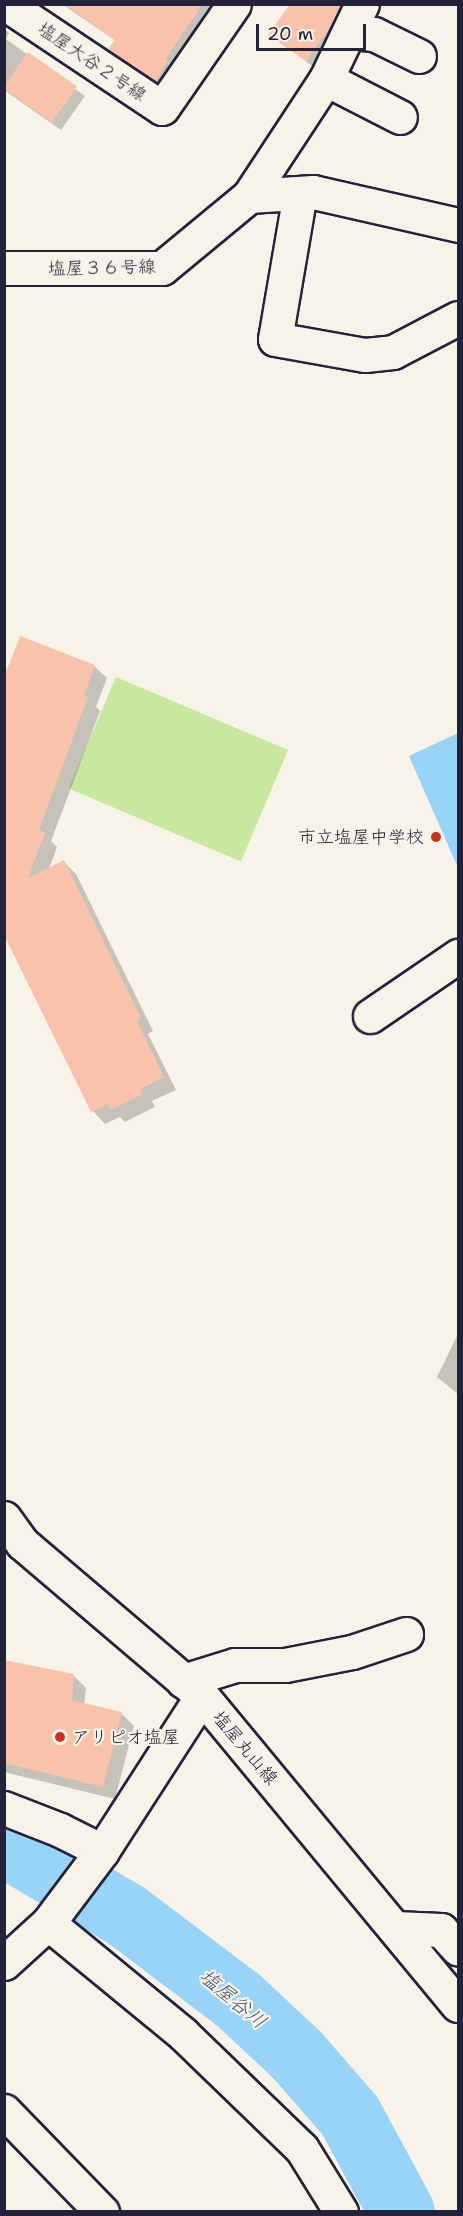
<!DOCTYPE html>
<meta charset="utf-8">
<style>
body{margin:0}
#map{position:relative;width:463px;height:2216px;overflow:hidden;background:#f7f3e8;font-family:"Shantell Sans","Klee One",sans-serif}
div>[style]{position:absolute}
.green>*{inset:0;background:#c8e8a0;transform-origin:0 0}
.water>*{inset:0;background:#97d4f8}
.shadow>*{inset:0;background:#0003}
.river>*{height:66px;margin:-33px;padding:0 33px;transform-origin:33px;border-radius:33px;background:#97d4f8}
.building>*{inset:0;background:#f9c3ab;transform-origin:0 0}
.roads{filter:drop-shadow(2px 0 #22223b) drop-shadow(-2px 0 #22223b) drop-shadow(0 2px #22223b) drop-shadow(0 -2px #22223b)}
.minor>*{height:33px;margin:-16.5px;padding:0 16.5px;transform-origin:16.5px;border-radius:16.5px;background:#f7f3e8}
.dots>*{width:16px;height:16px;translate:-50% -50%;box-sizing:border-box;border:3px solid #f7f3e8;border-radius:50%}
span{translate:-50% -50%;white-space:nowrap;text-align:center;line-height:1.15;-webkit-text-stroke:4.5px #f7f3e8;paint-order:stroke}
.street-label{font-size:18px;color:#22223b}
.poi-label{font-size:18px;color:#22223b}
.right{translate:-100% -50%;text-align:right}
.left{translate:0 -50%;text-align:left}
.water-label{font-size:20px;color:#455774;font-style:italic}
.frame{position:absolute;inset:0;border:6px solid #22223b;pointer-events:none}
.scale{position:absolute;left:256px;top:24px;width:110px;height:27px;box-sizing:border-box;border:3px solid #22223b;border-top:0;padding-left:8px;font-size:18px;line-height:21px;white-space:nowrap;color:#22223b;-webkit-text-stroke:4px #f7f3e8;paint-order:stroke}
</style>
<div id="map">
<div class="green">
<div style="left:116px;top:677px;width:187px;height:121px;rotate:23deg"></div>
</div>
<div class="water">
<div style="clip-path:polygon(458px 733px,458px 868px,409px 756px)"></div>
</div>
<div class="shadow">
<div style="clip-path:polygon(62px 4px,217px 4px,164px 88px,118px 58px,110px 49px,116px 41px)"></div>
<div style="clip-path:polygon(291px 4px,345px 4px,338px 14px,345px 22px,315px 68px,270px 35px)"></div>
<div style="clip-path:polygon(4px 29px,9px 33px,6px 39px,85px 96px,61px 130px,4px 90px)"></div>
<div style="clip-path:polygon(94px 666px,107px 678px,96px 707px,100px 711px,51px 841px,57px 847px,49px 869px,64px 862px,76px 874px,153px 1031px,148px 1034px,176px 1090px,152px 1101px,155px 1107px,125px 1122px,120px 1117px,105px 1124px,93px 1111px,4px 931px,4px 682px)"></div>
<div style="clip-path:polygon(458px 1334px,458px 1394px,437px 1377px)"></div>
<div style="clip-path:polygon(4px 1661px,73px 1675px,86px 1688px,84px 1705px,121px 1713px,134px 1726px,115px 1799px,4px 1772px)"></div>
</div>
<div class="river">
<div style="left:4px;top:1848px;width:15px;rotate:16deg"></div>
<div style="left:18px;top:1852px;width:126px;rotate:30.4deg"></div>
<div style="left:127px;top:1916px;width:139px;rotate:37.1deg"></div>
<div style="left:238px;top:2000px;width:81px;rotate:43deg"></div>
<div style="left:297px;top:2055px;width:81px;rotate:49deg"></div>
<div style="left:350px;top:2116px;width:109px;rotate:61.6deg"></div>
</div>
<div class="building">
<div style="clip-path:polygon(64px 4px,203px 4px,165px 59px,168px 61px,155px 81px,108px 49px,115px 40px)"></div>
<div style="clip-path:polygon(290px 4px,341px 4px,332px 24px,306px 61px,268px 35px)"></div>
<div style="left:28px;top:52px;width:60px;height:44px;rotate:35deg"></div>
<div style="clip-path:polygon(20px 636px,95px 665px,84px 696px,88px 697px,39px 830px,45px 833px,28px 878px,64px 860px,141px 1018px,137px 1021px,164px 1077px,140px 1089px,143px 1094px,111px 1110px,108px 1104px,91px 1112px,4px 935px,4px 677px)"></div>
<div style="clip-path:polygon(4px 1660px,74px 1674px,72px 1700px,122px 1712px,103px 1787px,4px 1763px)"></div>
</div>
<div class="roads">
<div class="minor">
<div style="left:6px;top:4px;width:187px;rotate:33.7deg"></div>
<div style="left:162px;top:108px;width:126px;rotate:-55.3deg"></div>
<div style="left:349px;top:32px;width:25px;rotate:5deg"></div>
<div style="left:374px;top:34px;width:50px;rotate:26.1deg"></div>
<div style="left:326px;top:79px;width:83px;rotate:27.2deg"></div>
<div style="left:300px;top:193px;width:148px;rotate:99.7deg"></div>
<div style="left:275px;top:339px;width:91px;rotate:10.1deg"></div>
<div style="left:365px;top:355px;width:28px;rotate:-6deg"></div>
<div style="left:393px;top:352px;width:73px;rotate:-27.6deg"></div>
<div style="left:249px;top:196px;width:140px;rotate:-56.7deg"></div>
<div style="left:326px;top:79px;width:83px;rotate:-64.4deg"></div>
<div style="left:4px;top:268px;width:158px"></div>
<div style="left:162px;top:268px;width:113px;rotate:-39.6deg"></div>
<div style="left:249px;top:196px;width:64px;rotate:-3.6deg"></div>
<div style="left:313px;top:192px;width:149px;rotate:12.8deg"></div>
<div style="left:370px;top:1016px;width:107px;rotate:-34.3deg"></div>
<div style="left:4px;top:1518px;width:31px;rotate:54deg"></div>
<div style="left:22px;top:1543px;width:236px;rotate:40.4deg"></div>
<div style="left:202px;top:1696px;width:401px;rotate:50.4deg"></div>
<div style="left:183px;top:1681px;width:54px;rotate:-17.1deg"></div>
<div style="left:235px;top:1665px;width:50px"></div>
<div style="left:285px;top:1665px;width:68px;rotate:-11deg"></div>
<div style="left:352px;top:1652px;width:57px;rotate:-18.4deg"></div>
<div style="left:4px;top:1808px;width:60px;rotate:21.4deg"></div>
<div style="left:60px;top:1830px;width:47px;rotate:26.6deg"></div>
<div style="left:48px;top:1923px;width:175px;rotate:39.4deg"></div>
<div style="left:183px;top:2034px;width:165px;rotate:44deg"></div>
<div style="left:302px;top:2149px;width:74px;rotate:58.2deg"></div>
<div style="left:395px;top:1928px;width:46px;rotate:2.5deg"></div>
<div style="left:441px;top:1930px;width:25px;rotate:48deg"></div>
<div style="left:4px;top:1963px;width:59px;rotate:-42.3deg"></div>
<div style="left:48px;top:1923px;width:90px;rotate:-53.1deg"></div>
<div style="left:102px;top:1851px;width:184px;rotate:-57.2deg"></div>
<div style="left:4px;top:2111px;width:141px;rotate:45.9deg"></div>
</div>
</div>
<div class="dots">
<div style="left:436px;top:837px;background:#c8321e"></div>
<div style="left:60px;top:1737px;background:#c8321e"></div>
</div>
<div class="street-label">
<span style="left:92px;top:62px;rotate:34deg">塩屋大谷２号線</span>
<span style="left:102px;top:268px;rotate:-1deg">塩屋３６号線</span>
<span style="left:245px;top:1748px;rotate:50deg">塩屋丸山線</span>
</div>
<div class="poi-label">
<span class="right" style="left:424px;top:837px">市立塩屋中学校</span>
<span class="left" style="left:72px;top:1737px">アリピオ塩屋</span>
</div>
<div class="water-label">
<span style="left:233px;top:1999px;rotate:40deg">塩屋谷川</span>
</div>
<div class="frame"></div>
<div class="scale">20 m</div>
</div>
